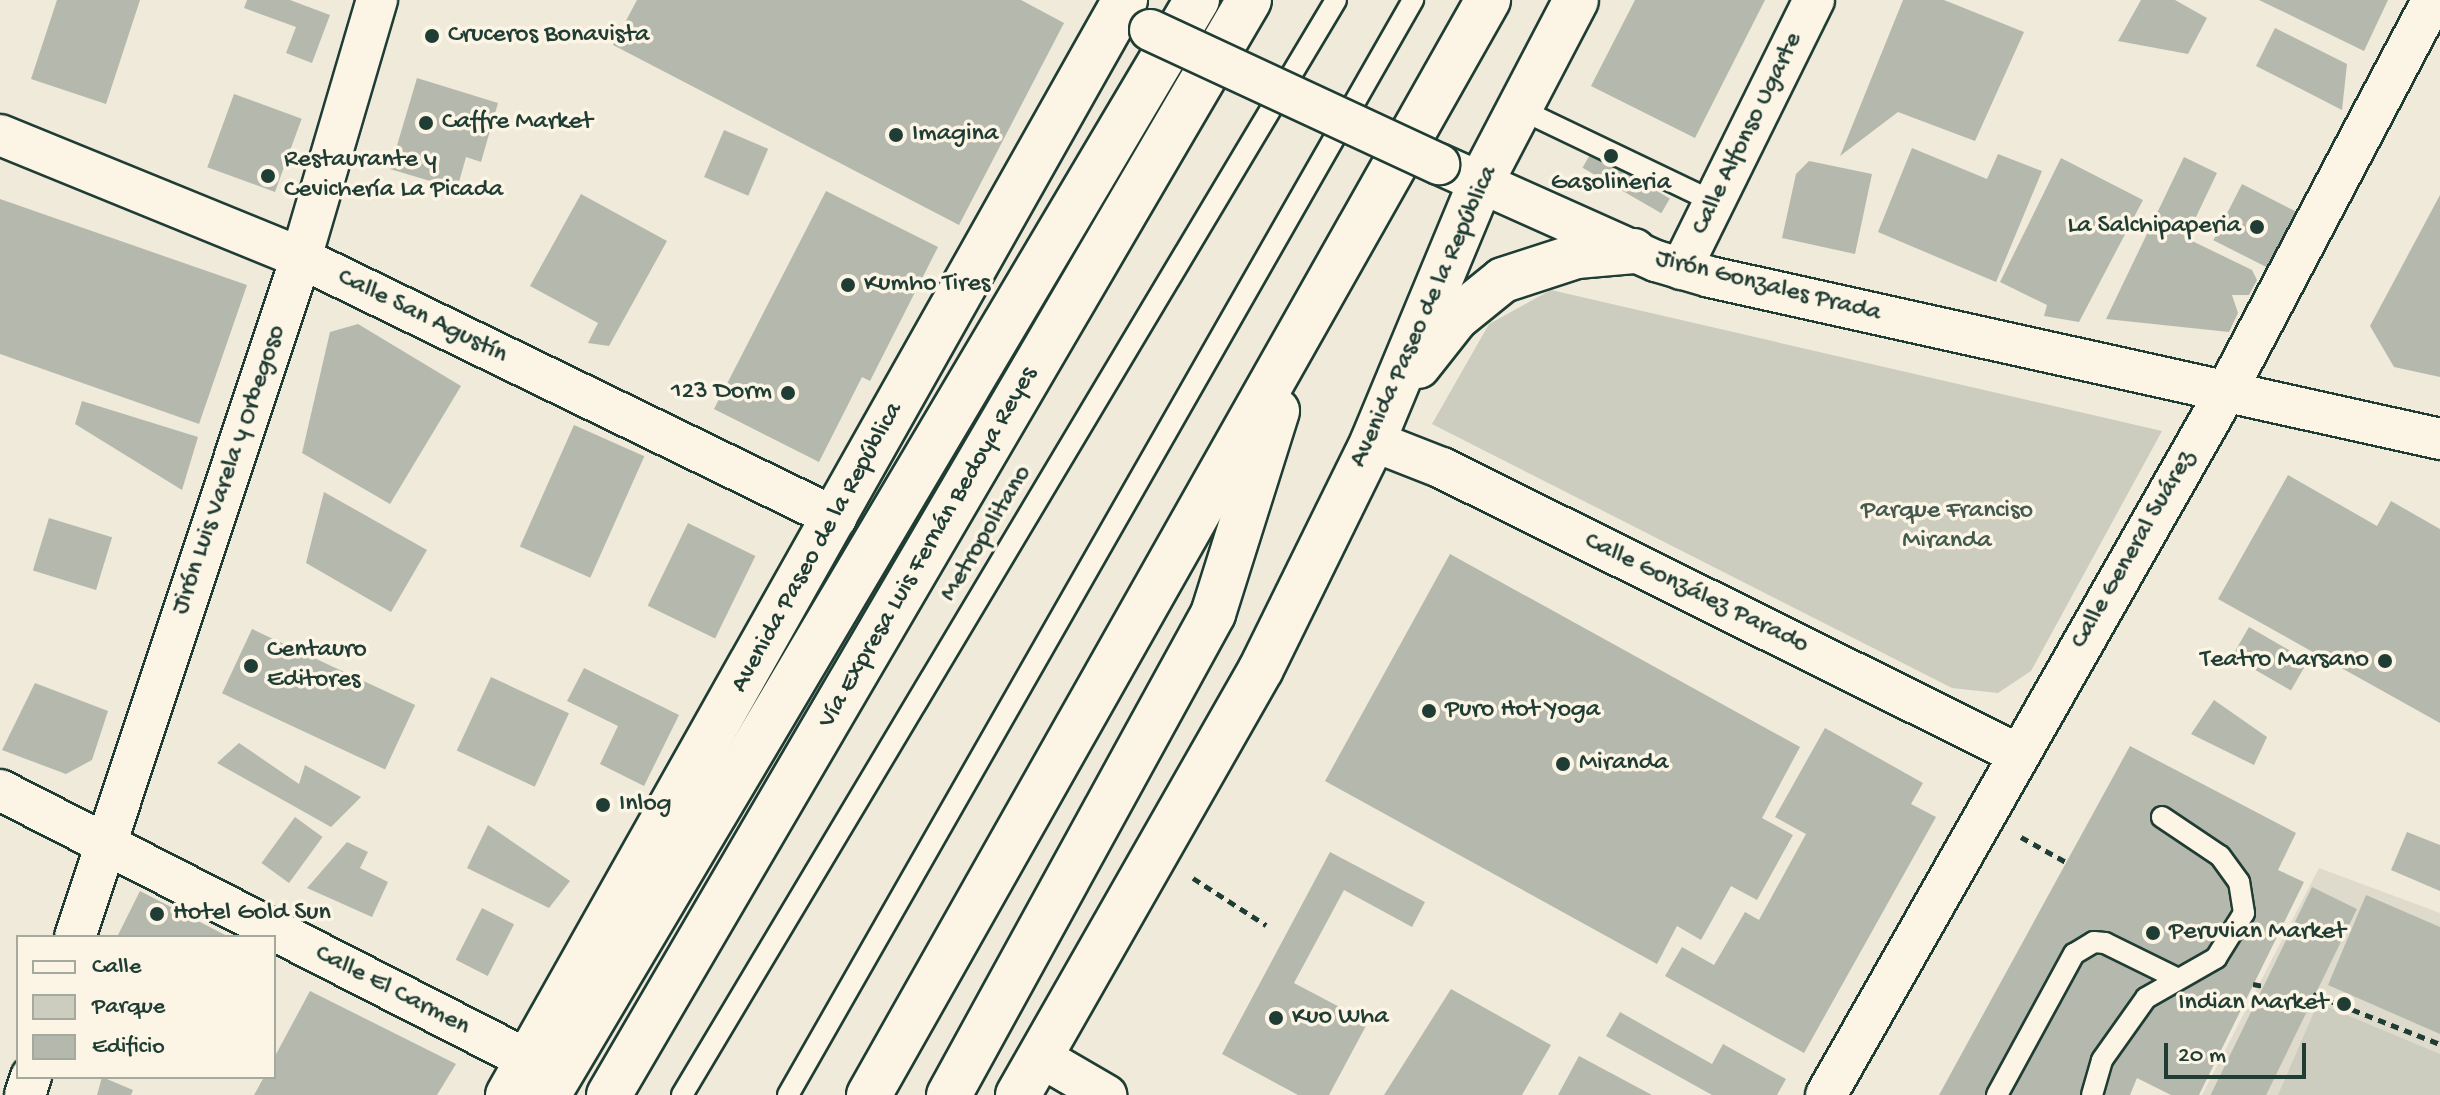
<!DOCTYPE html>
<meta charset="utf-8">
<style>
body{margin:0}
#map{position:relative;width:2440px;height:1095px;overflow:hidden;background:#efeada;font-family:"Gochi Hand",sans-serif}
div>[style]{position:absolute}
.built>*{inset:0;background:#dedbcc}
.green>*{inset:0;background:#cccdbf}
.building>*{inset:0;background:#b5b9ad;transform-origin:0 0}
.path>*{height:5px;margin-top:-2.5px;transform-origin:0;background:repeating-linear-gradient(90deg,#1f3d34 0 8px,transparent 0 14px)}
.roads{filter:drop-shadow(2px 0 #1f3d34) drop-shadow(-2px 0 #1f3d34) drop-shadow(0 2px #1f3d34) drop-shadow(0 -2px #1f3d34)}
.service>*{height:20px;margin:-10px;padding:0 10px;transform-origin:10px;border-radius:10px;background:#fcf5e5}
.minor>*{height:40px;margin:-20px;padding:0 20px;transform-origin:20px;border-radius:20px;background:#fcf5e5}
.primary>*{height:44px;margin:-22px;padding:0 22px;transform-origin:22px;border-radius:22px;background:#fcf5e5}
.motorway>*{height:44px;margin:-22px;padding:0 22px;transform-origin:22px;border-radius:22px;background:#fcf5e5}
.bridges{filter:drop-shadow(2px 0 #1f3d34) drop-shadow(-2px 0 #1f3d34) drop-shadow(0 2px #1f3d34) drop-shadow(0 -2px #1f3d34)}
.minor-bridge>*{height:40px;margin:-20px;padding:0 20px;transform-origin:20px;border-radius:20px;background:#fcf5e5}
.dots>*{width:22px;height:22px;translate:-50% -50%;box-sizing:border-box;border:4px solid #fcf5e5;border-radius:50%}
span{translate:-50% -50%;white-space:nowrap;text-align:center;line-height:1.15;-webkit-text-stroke:7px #fcf5e5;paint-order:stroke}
.poi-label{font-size:26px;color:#1f3d34}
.left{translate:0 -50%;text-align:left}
.right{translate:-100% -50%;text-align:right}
.street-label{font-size:26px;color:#1f3d34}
.park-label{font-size:26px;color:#425a50}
.legend{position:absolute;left:16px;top:935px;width:260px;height:144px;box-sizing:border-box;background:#fcf5e5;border:2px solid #a4ab9e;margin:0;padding:10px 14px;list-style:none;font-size:24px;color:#1f3d34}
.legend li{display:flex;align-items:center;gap:16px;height:40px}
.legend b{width:40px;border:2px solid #a4ab9e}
.scale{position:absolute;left:2164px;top:1043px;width:142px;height:36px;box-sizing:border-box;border:4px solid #1f3d34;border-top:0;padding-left:10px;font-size:24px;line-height:28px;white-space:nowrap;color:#1f3d34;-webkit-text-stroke:6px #fcf5e5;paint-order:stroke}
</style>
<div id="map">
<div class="built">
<div style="clip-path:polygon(2319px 868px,2440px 913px,2440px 1095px,2202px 1095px)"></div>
</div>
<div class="green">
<div style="clip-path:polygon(1551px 290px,2162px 431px,2031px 671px,1998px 693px,1952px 688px,1432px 424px,1489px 324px)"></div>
<div style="clip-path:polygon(2318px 1003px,2440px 1054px,2440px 1095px,2278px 1095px)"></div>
</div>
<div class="building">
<div style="clip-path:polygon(57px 0,140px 0,106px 104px,31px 79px)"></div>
<div style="clip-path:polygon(247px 0,290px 0,330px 15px,312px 63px,286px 53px,296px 27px,244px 8px)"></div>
<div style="clip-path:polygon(637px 0,1021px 0,1064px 23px,959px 225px,613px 45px)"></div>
<div style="clip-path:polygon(1635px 0,1765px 0,1695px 138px,1591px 86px)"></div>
<div style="clip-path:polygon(1903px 0,1944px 0,2024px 32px,1975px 141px,1898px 112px,1840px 156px)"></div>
<div style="clip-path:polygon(2141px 0,2175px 0,2207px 18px,2188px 54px,2118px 41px)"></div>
<div style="clip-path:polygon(2259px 0,2388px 0,2364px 51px)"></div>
<div style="clip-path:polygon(2275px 28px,2347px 64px,2342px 110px,2256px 66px)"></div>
<div style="clip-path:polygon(417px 78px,498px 103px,481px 162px,466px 157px,457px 189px,390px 169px)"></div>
<div style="left:234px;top:94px;width:72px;height:78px;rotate:20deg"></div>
<div style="left:724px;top:130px;width:48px;height:51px;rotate:23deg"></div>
<div style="clip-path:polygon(1912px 148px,1987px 179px,1998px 154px,2042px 171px,1996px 282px,1878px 232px)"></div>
<div style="left:1591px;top:153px;width:91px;height:17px;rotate:30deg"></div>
<div style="clip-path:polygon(2184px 157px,2217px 173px,2186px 238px,2252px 270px,2257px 280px,2249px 295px,2232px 295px,2238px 313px,2229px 332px,2106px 319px)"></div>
<div style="clip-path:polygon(2061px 158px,2143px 200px,2079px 322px,2044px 316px,2047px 305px,2000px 282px)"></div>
<div style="clip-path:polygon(1809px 161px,1872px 174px,1855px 254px,1782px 238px,1796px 174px)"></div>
<div style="left:2242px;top:184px;width:67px;height:63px;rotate:27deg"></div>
<div style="clip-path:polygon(826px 191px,938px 247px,870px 381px,862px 377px,819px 462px,714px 409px)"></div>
<div style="clip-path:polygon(581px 194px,667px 241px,609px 346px,588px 343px,598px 323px,530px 286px)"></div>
<div style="clip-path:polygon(2440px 195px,2440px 377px,2394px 367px,2370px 326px)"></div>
<div style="clip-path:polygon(0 199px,247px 285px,199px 424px,0 354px)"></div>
<div style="clip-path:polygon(358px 324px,461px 386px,390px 504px,302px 453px,330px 332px)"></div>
<div style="clip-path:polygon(82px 401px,198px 437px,182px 490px,75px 424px)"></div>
<div style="left:574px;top:425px;width:77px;height:133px;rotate:24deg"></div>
<div style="clip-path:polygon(2288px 475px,2377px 526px,2391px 501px,2440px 529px,2440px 723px,2218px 599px)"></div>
<div style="clip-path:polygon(324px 492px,427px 550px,391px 612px,306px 563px)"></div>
<div style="left:49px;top:518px;width:66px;height:55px;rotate:17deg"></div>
<div style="left:688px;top:523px;width:75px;height:92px;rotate:26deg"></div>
<div style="clip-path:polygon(1450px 554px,1800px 747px,1762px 818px,1793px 835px,1757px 900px,1731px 886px,1701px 940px,1677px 926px,1657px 964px,1325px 781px)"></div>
<div style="left:2249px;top:627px;width:68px;height:34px;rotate:30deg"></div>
<div style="left:252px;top:629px;width:180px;height:71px;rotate:25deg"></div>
<div style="clip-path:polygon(584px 668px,679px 715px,644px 786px,600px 764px,618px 726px,567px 701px)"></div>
<div style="left:491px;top:677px;width:86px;height:81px;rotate:25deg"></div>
<div style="clip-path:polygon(35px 683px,108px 711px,92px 760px,66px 774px,2px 750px)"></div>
<div style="clip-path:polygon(2214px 700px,2267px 737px,2254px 765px,2191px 734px)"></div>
<div style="clip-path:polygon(1825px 728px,1923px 783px,1911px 804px,1936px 817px,1804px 1053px,1665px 976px,1682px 947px,1714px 965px,1745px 912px,1759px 920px,1806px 834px,1775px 817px)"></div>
<div style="clip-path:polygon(239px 743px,299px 784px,305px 765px,361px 797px,331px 827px,217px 763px)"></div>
<div style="clip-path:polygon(2130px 746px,2296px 833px,2278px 870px,2304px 882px,2199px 1095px,2171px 1095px,2137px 1078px,2130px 1095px,1939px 1095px)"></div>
<div style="left:295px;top:817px;width:34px;height:57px;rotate:36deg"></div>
<div style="clip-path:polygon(488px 825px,570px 881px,549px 908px,467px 868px)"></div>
<div style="clip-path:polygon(2407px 832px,2440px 845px,2440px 891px,2391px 870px)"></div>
<div style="clip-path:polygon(347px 842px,368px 852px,360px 868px,388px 882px,372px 917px,307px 888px)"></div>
<div style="clip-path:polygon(1330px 852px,1425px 902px,1412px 927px,1344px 890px,1294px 983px,1368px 1022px,1329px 1095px,1298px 1095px,1222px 1054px)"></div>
<div style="left:2312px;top:887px;width:50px;height:232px;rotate:26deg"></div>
<div style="clip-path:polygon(140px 891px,229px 937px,117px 937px)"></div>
<div style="clip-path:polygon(2366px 895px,2440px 927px,2440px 1034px,2328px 985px)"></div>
<div style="left:482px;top:908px;width:36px;height:58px;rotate:27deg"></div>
<div style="clip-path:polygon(1451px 989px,1551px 1045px,1522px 1095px,1384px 1095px)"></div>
<div style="clip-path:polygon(310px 991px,456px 1064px,437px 1095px,254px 1095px,264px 1077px,274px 1077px,274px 1058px)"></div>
<div style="clip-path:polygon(1620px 1012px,1712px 1064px,1723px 1044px,1786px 1079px,1777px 1095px,1712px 1095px,1606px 1036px)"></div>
<div style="clip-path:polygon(1579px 1056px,1652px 1095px,1558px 1095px)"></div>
<div style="clip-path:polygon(102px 1077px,133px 1090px,131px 1095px,97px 1095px)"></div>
</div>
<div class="path">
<div style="left:2021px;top:837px;width:51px;rotate:29.1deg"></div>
<div style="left:1193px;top:878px;width:87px;rotate:32.8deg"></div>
<div style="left:2253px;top:984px;width:10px;rotate:11deg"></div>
<div style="left:2313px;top:994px;width:136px;rotate:21.5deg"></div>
</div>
<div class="roads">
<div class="service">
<div style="left:1520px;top:109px;width:215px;rotate:25.6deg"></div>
<div style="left:682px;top:1095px;width:1275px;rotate:-59.15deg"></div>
<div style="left:788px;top:1095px;width:1261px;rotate:-60.28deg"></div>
<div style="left:1997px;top:1095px;width:161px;rotate:-61.4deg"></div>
<div style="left:2074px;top:954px;width:23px;rotate:-31deg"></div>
<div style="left:2094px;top:942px;width:11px;rotate:5deg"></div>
<div style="left:2105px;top:943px;width:77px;rotate:26.2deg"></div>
<div style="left:2092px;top:1095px;width:36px;rotate:-74deg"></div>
<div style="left:2102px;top:1060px;width:76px;rotate:-54.6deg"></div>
<div style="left:2146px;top:998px;width:81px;rotate:-29.7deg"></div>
<div style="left:2216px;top:958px;width:53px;rotate:-58.1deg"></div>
<div style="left:2244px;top:913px;width:31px;rotate:-99deg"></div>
<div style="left:2239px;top:882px;width:32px;rotate:-126deg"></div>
<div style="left:2220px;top:856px;width:70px;rotate:-146.1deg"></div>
</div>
<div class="minor">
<div style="left:0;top:135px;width:325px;rotate:22.2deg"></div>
<div style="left:301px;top:258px;width:595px;rotate:25.92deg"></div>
<div style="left:1439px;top:164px;width:238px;rotate:24.1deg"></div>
<div style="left:1656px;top:261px;width:56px;rotate:16.5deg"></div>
<div style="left:1710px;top:277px;width:748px;rotate:12.51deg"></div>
<div style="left:1681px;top:269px;width:300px;rotate:-63.7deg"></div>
<div style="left:1373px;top:441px;width:74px;rotate:21.4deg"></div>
<div style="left:1442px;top:468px;width:641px;rotate:26.41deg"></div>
<div style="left:0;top:790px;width:593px;rotate:27.08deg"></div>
<div style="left:75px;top:937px;width:716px;rotate:-71.59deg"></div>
<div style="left:301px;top:258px;width:269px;rotate:-73.6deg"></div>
<div style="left:1039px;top:1056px;width:78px;rotate:30.2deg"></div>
<div style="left:25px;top:1095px;width:19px;rotate:-72deg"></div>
<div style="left:1826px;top:1095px;width:811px;rotate:-60.37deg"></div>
<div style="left:2227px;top:390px;width:441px;rotate:-62.2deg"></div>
</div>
<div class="primary">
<div style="left:1418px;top:366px;width:61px;rotate:-51.6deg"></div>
<div style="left:1456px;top:318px;width:60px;rotate:-39deg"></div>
<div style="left:1503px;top:280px;width:78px;rotate:-18deg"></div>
<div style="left:1577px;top:256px;width:57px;rotate:-5deg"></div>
<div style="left:508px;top:1095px;width:1257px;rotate:-60.6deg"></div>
<div style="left:1018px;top:1095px;width:490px;rotate:-60.3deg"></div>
<div style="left:1261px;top:669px;width:254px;rotate:-63.8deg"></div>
<div style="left:1373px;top:441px;width:281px;rotate:-67.4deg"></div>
<div style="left:1481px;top:182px;width:205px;rotate:-62.4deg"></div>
</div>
<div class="motorway">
<div style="left:548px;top:1095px;width:1273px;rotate:-59.35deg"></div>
<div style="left:609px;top:1095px;width:1268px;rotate:-59.69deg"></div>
<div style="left:869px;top:1095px;width:1258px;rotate:-60.52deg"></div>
<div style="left:949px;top:1095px;width:549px;rotate:-61.24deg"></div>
<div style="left:1213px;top:614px;width:213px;rotate:-72.5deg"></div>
</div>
</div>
<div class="bridges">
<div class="minor-bridge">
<div style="left:1150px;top:30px;width:319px;rotate:24.9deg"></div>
</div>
</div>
<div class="dots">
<div style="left:432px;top:36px;background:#1f3d34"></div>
<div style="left:426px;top:123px;background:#1f3d34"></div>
<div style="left:896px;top:135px;background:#1f3d34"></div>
<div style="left:1611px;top:156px;background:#1f3d34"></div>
<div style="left:268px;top:176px;background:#1f3d34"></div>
<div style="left:2257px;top:227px;background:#1f3d34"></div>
<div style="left:848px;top:285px;background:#1f3d34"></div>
<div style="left:788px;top:393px;background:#1f3d34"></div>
<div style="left:2385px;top:661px;background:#1f3d34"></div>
<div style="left:251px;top:666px;background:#1f3d34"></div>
<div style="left:1429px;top:711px;background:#1f3d34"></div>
<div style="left:1563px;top:764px;background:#1f3d34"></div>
<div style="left:603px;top:805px;background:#1f3d34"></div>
<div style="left:157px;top:914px;background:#1f3d34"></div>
<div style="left:2153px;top:933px;background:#1f3d34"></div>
<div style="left:2344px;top:1004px;background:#1f3d34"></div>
<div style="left:1276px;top:1018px;background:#1f3d34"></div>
</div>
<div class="poi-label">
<span class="left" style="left:448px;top:36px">Cruceros Bonavista</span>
<span class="left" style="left:442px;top:123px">Caffre Market</span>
<span class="left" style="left:912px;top:135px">Imagina</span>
<span class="left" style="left:284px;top:176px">Restaurante y<br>Cevichería La Picada</span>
<span style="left:1611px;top:184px">Gasolineria</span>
<span class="right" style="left:2241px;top:227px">La Salchipaperia</span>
<span class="left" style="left:864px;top:285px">Kumho Tires</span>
<span class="right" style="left:772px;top:393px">123 Dorm</span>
<span class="left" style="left:267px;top:666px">Centauro<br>Editores</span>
<span class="right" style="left:2369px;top:661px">Teatro Marsano</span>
<span class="left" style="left:1445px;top:711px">Puro Hot Yoga</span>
<span class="left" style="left:1579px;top:764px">Miranda</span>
<span class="left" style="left:619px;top:805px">Inlog</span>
<span class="left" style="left:173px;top:914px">Hotel Gold Sun</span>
<span class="left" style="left:2169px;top:933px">Peruvian Market</span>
<span class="right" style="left:2328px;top:1004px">Indian Market</span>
<span class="left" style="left:1292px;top:1018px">Kuo Wha</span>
</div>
<div class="street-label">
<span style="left:1748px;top:134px;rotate:-64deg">Calle Alfonso Ugarte</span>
<span style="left:1768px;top:287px;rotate:14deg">Jirón Gonzales Prada</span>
<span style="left:422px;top:317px;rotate:26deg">Calle San Agustín</span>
<span style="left:1425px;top:317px;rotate:-66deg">Avenida Paseo de la República</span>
<span style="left:230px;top:470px;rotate:-71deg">Jirón Luis Varela y Orbegoso</span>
<span style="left:987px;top:534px;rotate:-59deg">Metropolitano</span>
<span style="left:818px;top:548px;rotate:-61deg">Avenida Paseo de la República</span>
<span style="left:929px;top:548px;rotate:-60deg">Vía Expresa Luis Fernán Bedoya Reyes</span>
<span style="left:2134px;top:550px;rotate:-60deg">Calle General Suárez</span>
<span style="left:1696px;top:594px;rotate:26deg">Calle González Parado</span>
<span style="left:392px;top:991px;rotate:27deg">Calle El Carmen</span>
</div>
<div class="park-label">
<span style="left:1947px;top:527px">Parque Franciso<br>Miranda</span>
</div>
<ul class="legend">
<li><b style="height:10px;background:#fcf5e5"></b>Calle</li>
<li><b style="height:22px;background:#cccdbf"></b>Parque</li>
<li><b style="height:22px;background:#b5b9ad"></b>Edificio</li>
</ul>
<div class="scale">20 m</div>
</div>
